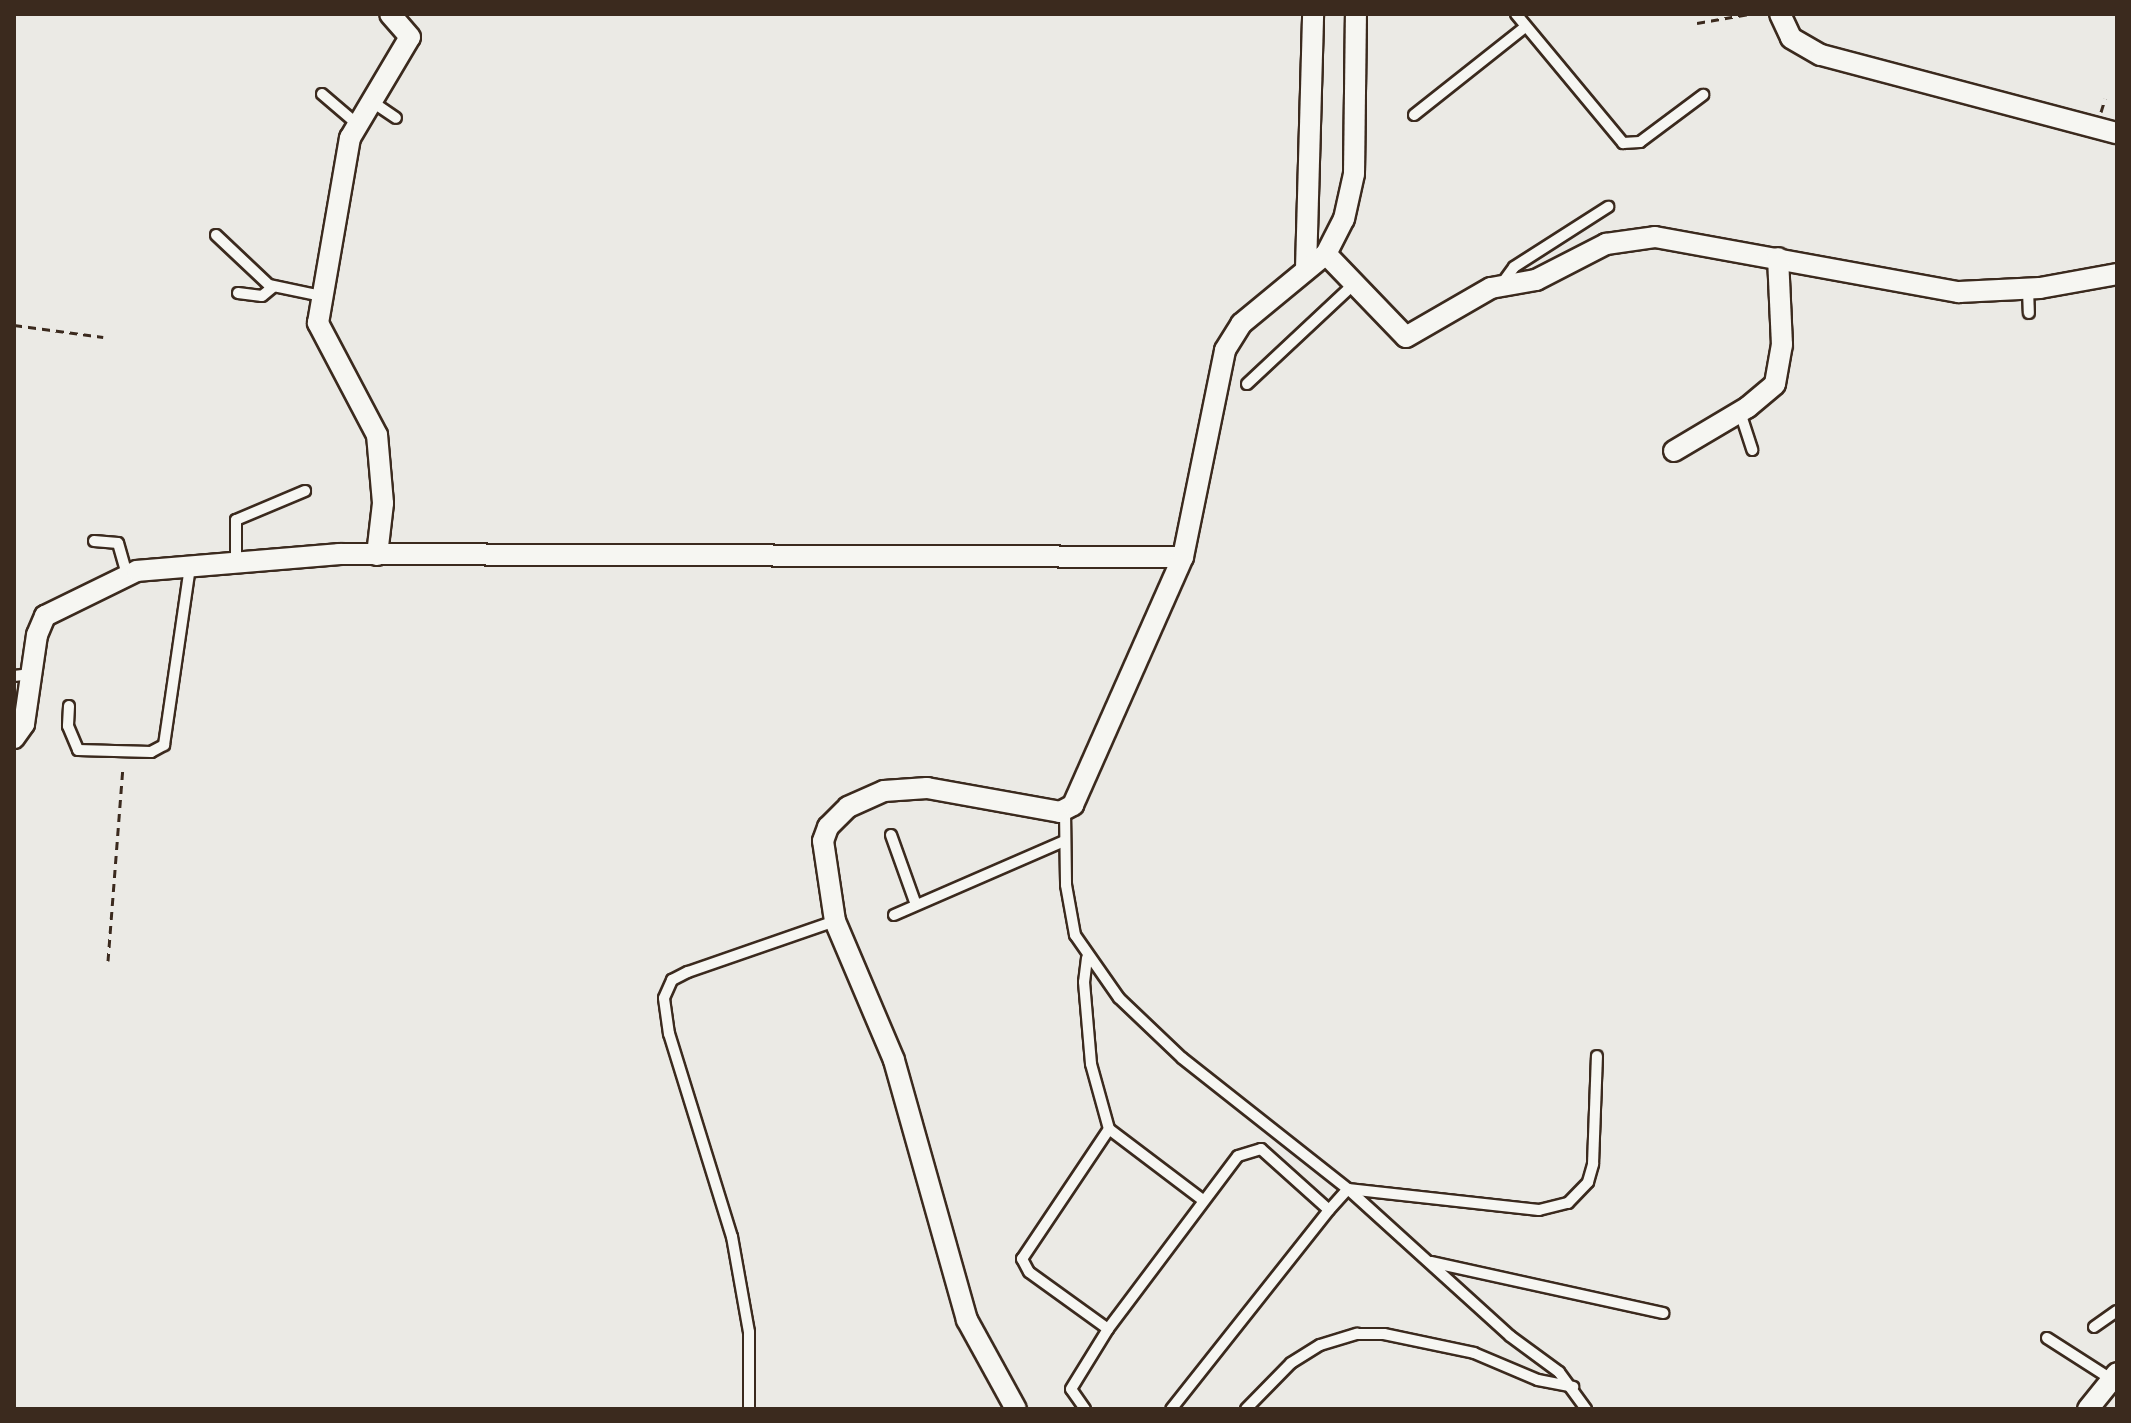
<!DOCTYPE html>
<style>
body{margin:0}
#map{position:relative;width:2131px;height:1423px;overflow:hidden;background:#ebeae5;font-family:Mali,sans-serif}
div>[style]{position:absolute}
.path>*{height:3px;margin-top:-1.5px;transform-origin:0;background:repeating-linear-gradient(90deg,#3b2a1e 0 8px,transparent 0 14px)}
.roads{filter:drop-shadow(2px 0 #3b2a1e) drop-shadow(-2px 0 #3b2a1e) drop-shadow(0 2px #3b2a1e) drop-shadow(0 -2px #3b2a1e)}
.lane>*{height:10px;margin:-5px;padding:0 5px;transform-origin:5px;border-radius:5px;background:#f6f6f2}
.street>*{height:20px;margin:-10px;padding:0 10px;transform-origin:10px;border-radius:10px;background:#f6f6f2}
span{translate:-50% -50%;white-space:nowrap;text-align:center;line-height:1.15;-webkit-text-stroke:8px #f6f6f2;paint-order:stroke}
.frame{position:absolute;inset:0;border:16px solid #3b2a1e;pointer-events:none}
</style>
<div id="map">
<div class="path">
<div style="left:1697px;top:23px;width:53px;rotate:-9.8deg"></div>
<div style="left:2101px;top:112px;width:14px;rotate:-73deg"></div>
<div style="left:14px;top:325px;width:90px;rotate:7.7deg"></div>
<div style="left:108px;top:961px;width:196px;rotate:-85.6deg"></div>
</div>
<div class="roads">
<div class="lane">
<div style="left:1516px;top:14px;width:168px;rotate:50.3deg"></div>
<div style="left:1623px;top:143px;width:17px;rotate:-3deg"></div>
<div style="left:1640px;top:142px;width:79px;rotate:-36.7deg"></div>
<div style="left:322px;top:94px;width:45px;rotate:40.5deg"></div>
<div style="left:371px;top:101px;width:30px;rotate:34deg"></div>
<div style="left:1414px;top:115px;width:142px;rotate:-38.4deg"></div>
<div style="left:216px;top:235px;width:73px;rotate:43.3deg"></div>
<div style="left:269px;top:285px;width:53px;rotate:11.9deg"></div>
<div style="left:1501px;top:285px;width:22px;rotate:-54deg"></div>
<div style="left:1514px;top:267px;width:112px;rotate:-32.6deg"></div>
<div style="left:2028px;top:289px;width:24px;rotate:88deg"></div>
<div style="left:238px;top:293px;width:24px;rotate:7deg"></div>
<div style="left:262px;top:296px;width:14px;rotate:-39deg"></div>
<div style="left:1247px;top:384px;width:146px;rotate:-43.1deg"></div>
<div style="left:1740px;top:412px;width:40px;rotate:72deg"></div>
<div style="left:94px;top:541px;width:24px;rotate:5deg"></div>
<div style="left:118px;top:543px;width:32px;rotate:74deg"></div>
<div style="left:236px;top:562px;width:42px;rotate:-90deg"></div>
<div style="left:236px;top:520px;width:75px;rotate:-22.8deg"></div>
<div style="left:14px;top:676px;width:17px;rotate:-7deg"></div>
<div style="left:69px;top:706px;width:20px;rotate:93deg"></div>
<div style="left:68px;top:726px;width:26px;rotate:67deg"></div>
<div style="left:78px;top:750px;width:73px;rotate:1.6deg"></div>
<div style="left:151px;top:752px;width:15px;rotate:-28deg"></div>
<div style="left:164px;top:745px;width:181px;rotate:-81.7deg"></div>
<div style="left:1065px;top:811px;width:74px;rotate:89.2deg"></div>
<div style="left:1066px;top:885px;width:51px;rotate:79.8deg"></div>
<div style="left:1075px;top:935px;width:77px;rotate:55.1deg"></div>
<div style="left:1119px;top:998px;width:87px;rotate:43.6deg"></div>
<div style="left:1182px;top:1058px;width:211px;rotate:38.3deg"></div>
<div style="left:1348px;top:1189px;width:219px;rotate:42.2deg"></div>
<div style="left:1510px;top:1336px;width:61px;rotate:36.3deg"></div>
<div style="left:1559px;top:1372px;width:46px;rotate:53.9deg"></div>
<div style="left:891px;top:835px;width:74px;rotate:70.3deg"></div>
<div style="left:894px;top:915px;width:185px;rotate:-23.5deg"></div>
<div style="left:1087px;top:958px;width:24px;rotate:97deg"></div>
<div style="left:1084px;top:982px;width:82px;rotate:85.1deg"></div>
<div style="left:1091px;top:1064px;width:67px;rotate:74.5deg"></div>
<div style="left:1109px;top:1129px;width:118px;rotate:37.1deg"></div>
<div style="left:1329px;top:1210px;width:28px;rotate:-48deg"></div>
<div style="left:1348px;top:1189px;width:192px;rotate:6.3deg"></div>
<div style="left:1539px;top:1210px;width:30px;rotate:-14deg"></div>
<div style="left:1568px;top:1203px;width:29px;rotate:-46deg"></div>
<div style="left:1588px;top:1182px;width:19px;rotate:-74deg"></div>
<div style="left:1593px;top:1164px;width:108px;rotate:-87.9deg"></div>
<div style="left:1431px;top:1262px;width:238px;rotate:12.4deg"></div>
<div style="left:2094px;top:1327px;width:28px;rotate:-35deg"></div>
<div style="left:1108px;top:1329px;width:97px;rotate:-144.2deg"></div>
<div style="left:1029px;top:1272px;width:15px;rotate:-118deg"></div>
<div style="left:1022px;top:1259px;width:156px;rotate:-56.2deg"></div>
<div style="left:2047px;top:1338px;width:76px;rotate:32.6deg"></div>
<div style="left:749px;top:1409px;width:77px;rotate:-90deg"></div>
<div style="left:749px;top:1332px;width:97px;rotate:-100.1deg"></div>
<div style="left:732px;top:1237px;width:213px;rotate:-107.2deg"></div>
<div style="left:669px;top:1034px;width:36px;rotate:-98deg"></div>
<div style="left:664px;top:998px;width:20px;rotate:-66deg"></div>
<div style="left:672px;top:980px;width:18px;rotate:-27deg"></div>
<div style="left:688px;top:972px;width:156px;rotate:-19.1deg"></div>
<div style="left:1085px;top:1409px;width:24px;rotate:-125deg"></div>
<div style="left:1071px;top:1389px;width:70px;rotate:-58.3deg"></div>
<div style="left:1108px;top:1329px;width:216px;rotate:-53.1deg"></div>
<div style="left:1238px;top:1156px;width:24px;rotate:-17deg"></div>
<div style="left:1261px;top:1149px;width:91px;rotate:41.9deg"></div>
<div style="left:1329px;top:1210px;width:254px;rotate:128.4deg"></div>
<div style="left:1246px;top:1409px;width:64px;rotate:-45.6deg"></div>
<div style="left:1291px;top:1363px;width:34px;rotate:-32deg"></div>
<div style="left:1320px;top:1345px;width:39px;rotate:-17deg"></div>
<div style="left:1357px;top:1334px;width:27px"></div>
<div style="left:1384px;top:1334px;width:92px;rotate:11.9deg"></div>
<div style="left:1474px;top:1353px;width:69px;rotate:22.9deg"></div>
<div style="left:1538px;top:1380px;width:36px;rotate:11deg"></div>
</div>
<div class="street">
<div style="left:1780px;top:14px;width:26px;rotate:65deg"></div>
<div style="left:1791px;top:38px;width:34px;rotate:30deg"></div>
<div style="left:1821px;top:55px;width:306px;rotate:14.8deg"></div>
<div style="left:1326px;top:254px;width:115px;rotate:46.1deg"></div>
<div style="left:1406px;top:337px;width:98px;rotate:-30deg"></div>
<div style="left:1491px;top:288px;width:46px;rotate:-10.1deg"></div>
<div style="left:1536px;top:280px;width:79px;rotate:-27.2deg"></div>
<div style="left:1606px;top:244px;width:49px;rotate:-8.1deg"></div>
<div style="left:1655px;top:237px;width:309px;rotate:10.3deg"></div>
<div style="left:1959px;top:292px;width:81px;rotate:-2.8deg"></div>
<div style="left:2040px;top:288px;width:78px;rotate:-10.3deg"></div>
<div style="left:1306px;top:269px;width:255px;rotate:-88.4deg"></div>
<div style="left:1674px;top:451px;width:86px;rotate:-30.7deg"></div>
<div style="left:1748px;top:407px;width:35px;rotate:-40deg"></div>
<div style="left:1775px;top:384px;width:40px;rotate:-80deg"></div>
<div style="left:1782px;top:345px;width:87px;rotate:-92.6deg"></div>
<div style="left:377px;top:555px;width:52px;rotate:-83.4deg"></div>
<div style="left:383px;top:503px;width:68px;rotate:-95deg"></div>
<div style="left:377px;top:435px;width:127px;rotate:-117.8deg"></div>
<div style="left:318px;top:323px;width:188px;rotate:-80.2deg"></div>
<div style="left:350px;top:138px;width:117px;rotate:-59.3deg"></div>
<div style="left:410px;top:37px;width:30px;rotate:-131deg"></div>
<div style="left:14px;top:738px;width:17px;rotate:-54deg"></div>
<div style="left:24px;top:724px;width:90px;rotate:-81.7deg"></div>
<div style="left:37px;top:635px;width:21px;rotate:-67deg"></div>
<div style="left:45px;top:616px;width:102px;rotate:-26.1deg"></div>
<div style="left:137px;top:571px;width:203px;rotate:-4.8deg"></div>
<div style="left:339px;top:554px;width:844px;rotate:0.2deg"></div>
<div style="left:1016px;top:1409px;width:102px;rotate:-118.8deg"></div>
<div style="left:967px;top:1320px;width:270px;rotate:-105.7deg"></div>
<div style="left:894px;top:1060px;width:151px;rotate:-113deg"></div>
<div style="left:835px;top:921px;width:81px;rotate:-98.5deg"></div>
<div style="left:823px;top:841px;width:15px;rotate:-70deg"></div>
<div style="left:828px;top:827px;width:28px;rotate:-45deg"></div>
<div style="left:848px;top:807px;width:39px;rotate:-24deg"></div>
<div style="left:884px;top:791px;width:43px;rotate:-4deg"></div>
<div style="left:927px;top:788px;width:135px;rotate:10.2deg"></div>
<div style="left:1060px;top:812px;width:15px;rotate:-28deg"></div>
<div style="left:1073px;top:805px;width:271px;rotate:-66.1deg"></div>
<div style="left:1183px;top:557px;width:211px;rotate:-78.5deg"></div>
<div style="left:1225px;top:350px;width:31px;rotate:-58deg"></div>
<div style="left:1241px;top:324px;width:110px;rotate:-39.5deg"></div>
<div style="left:1326px;top:254px;width:39px;rotate:-63deg"></div>
<div style="left:1344px;top:219px;width:46px;rotate:-77.5deg"></div>
<div style="left:1354px;top:174px;width:160px;rotate:-89.3deg"></div>
<div style="left:2088px;top:1409px;width:46px;rotate:-51.1deg"></div>
</div>
</div>
<div class="frame"></div>
</div>
